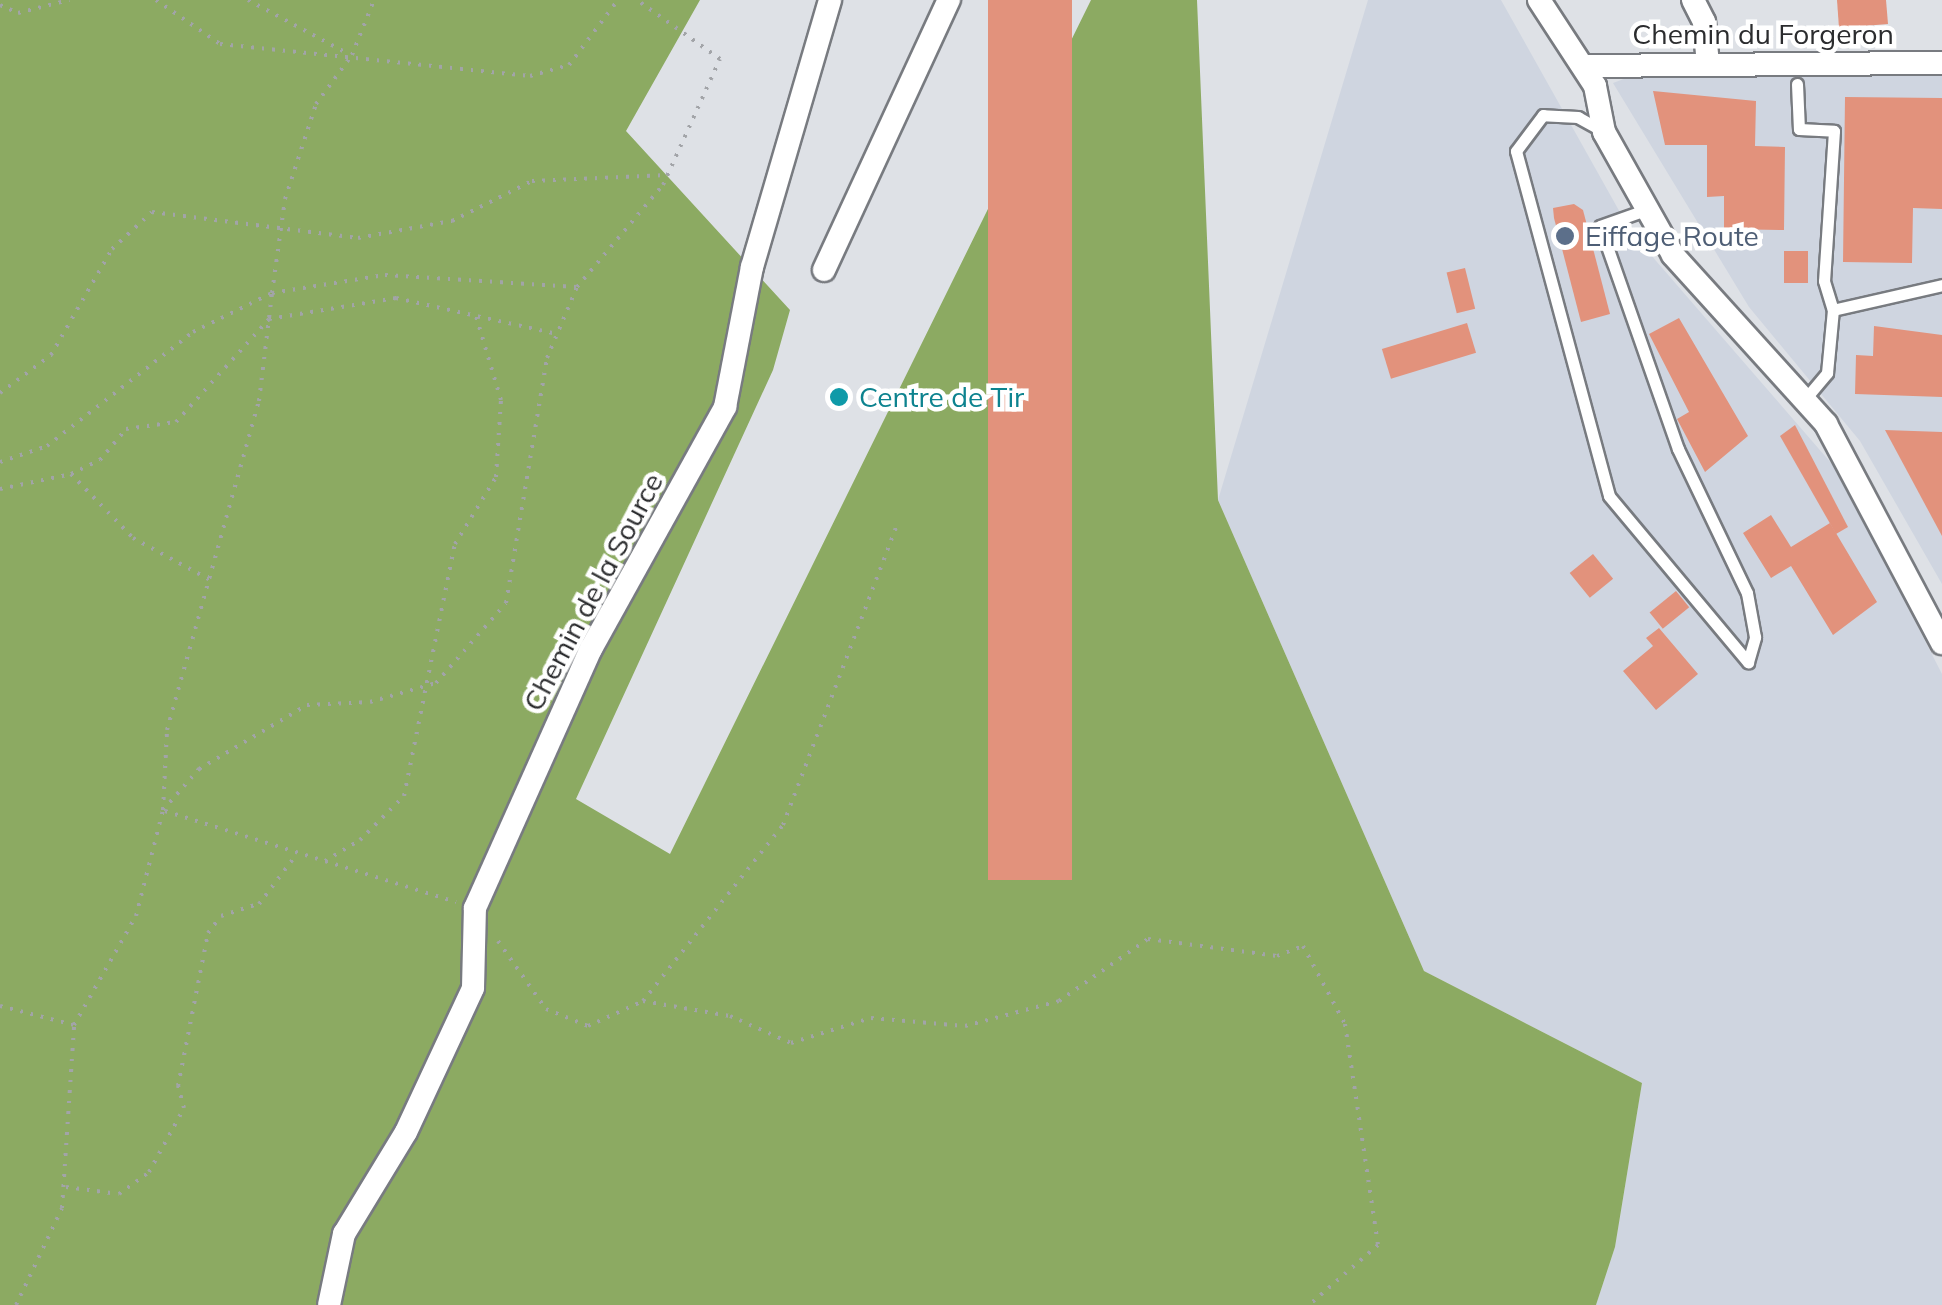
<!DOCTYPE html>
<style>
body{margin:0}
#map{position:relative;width:1942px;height:1305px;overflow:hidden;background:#dee1e6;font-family:Mulish,sans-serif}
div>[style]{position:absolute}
.built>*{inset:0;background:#cfd5e0}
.forest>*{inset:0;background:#8caa62}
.building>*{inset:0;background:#e2927c;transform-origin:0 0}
.path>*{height:4px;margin-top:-2px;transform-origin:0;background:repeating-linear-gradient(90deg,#a2a4a8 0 2.5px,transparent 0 10.5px)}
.roads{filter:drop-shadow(2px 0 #787b80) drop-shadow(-2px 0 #787b80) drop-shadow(0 2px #787b80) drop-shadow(0 -2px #787b80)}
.service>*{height:11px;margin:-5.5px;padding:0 5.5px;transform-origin:5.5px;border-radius:5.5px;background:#fff}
.minor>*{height:22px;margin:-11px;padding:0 11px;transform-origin:11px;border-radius:11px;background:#fff}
.dots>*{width:28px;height:28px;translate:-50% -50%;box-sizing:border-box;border:5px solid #fff;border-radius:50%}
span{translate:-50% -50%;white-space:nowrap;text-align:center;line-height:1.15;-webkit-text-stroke:9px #fff;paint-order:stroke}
.street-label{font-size:28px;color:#2b2c2e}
.service-label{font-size:28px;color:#4e5e75}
.left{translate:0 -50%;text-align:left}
.culture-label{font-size:28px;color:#0d838f}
</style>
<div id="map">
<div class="built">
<div style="clip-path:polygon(1368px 0,1501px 0,1631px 232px,1838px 471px,1942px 674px,1942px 1305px,1596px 1305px,1615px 1247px,1642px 1083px,1424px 971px,1218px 500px)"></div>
<div style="clip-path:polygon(1942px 70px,1942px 584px,1860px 441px,1749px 307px,1613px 83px,1637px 74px)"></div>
</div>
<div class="forest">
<div style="clip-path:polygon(0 0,700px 0,626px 131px,790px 310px,773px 370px,576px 799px,670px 854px,1091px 0,1197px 0,1218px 500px,1424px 971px,1642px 1083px,1615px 1247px,1596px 1305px,0 1305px)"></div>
</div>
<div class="building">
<div style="left:988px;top:0;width:84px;height:880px"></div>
<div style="clip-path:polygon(1837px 0,1886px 0,1888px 24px,1839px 28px)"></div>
<div style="clip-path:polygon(1653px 91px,1756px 101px,1755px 146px,1785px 147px,1784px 230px,1724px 229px,1724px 196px,1707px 197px,1707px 145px,1665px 145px)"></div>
<div style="clip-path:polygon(1845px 97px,1942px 98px,1942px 209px,1913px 208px,1912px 263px,1843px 262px)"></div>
<div style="clip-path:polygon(1574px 204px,1583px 210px,1610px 314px,1581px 322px,1554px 218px,1553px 208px)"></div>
<div style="left:1784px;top:251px;width:24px;height:32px"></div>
<div style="left:1465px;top:268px;width:42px;height:19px;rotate:76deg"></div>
<div style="clip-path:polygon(1679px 318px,1748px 436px,1705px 472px,1677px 419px,1689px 412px,1649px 334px)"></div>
<div style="left:1467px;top:323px;width:31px;height:89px;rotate:73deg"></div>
<div style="clip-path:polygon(1874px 326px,1942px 335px,1942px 397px,1855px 394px,1856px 355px,1873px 356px)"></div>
<div style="clip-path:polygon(1795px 425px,1848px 527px,1836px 534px,1780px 436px)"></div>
<div style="clip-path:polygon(1885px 430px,1942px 432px,1942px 536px)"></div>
<div style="clip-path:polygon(1771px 515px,1791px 547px,1830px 523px,1877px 602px,1833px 635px,1791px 566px,1771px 578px,1743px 533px)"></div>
<div style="left:1593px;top:554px;width:32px;height:30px;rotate:51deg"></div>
<div style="left:1676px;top:591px;width:21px;height:34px;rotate:51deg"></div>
<div style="clip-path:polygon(1659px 628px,1698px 674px,1656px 710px,1623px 671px,1653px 646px,1646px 638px)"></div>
</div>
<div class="path">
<div style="left:156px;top:0;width:78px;rotate:34.5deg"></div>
<div style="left:220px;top:44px;width:312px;rotate:5.9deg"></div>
<div style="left:530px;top:76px;width:41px;rotate:-15.8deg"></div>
<div style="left:569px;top:65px;width:81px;rotate:-53deg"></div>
<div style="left:248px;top:0;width:112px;rotate:28.2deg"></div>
<div style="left:0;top:5px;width:20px;rotate:24deg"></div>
<div style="left:18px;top:13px;width:53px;rotate:-14.3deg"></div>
<div style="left:0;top:393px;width:64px;rotate:-36.7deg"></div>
<div style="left:51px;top:355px;width:122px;rotate:-60.1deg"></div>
<div style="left:112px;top:249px;width:54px;rotate:-42.8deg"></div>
<div style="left:152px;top:212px;width:208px;rotate:7.2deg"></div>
<div style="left:358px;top:238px;width:96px;rotate:-10.3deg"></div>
<div style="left:452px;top:221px;width:89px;rotate:-26.6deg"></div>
<div style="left:532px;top:181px;width:135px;rotate:-2.5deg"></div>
<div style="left:0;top:462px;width:50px;rotate:-18.8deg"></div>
<div style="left:47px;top:446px;width:185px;rotate:-38deg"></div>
<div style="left:193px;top:332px;width:88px;rotate:-26.3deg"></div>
<div style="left:272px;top:293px;width:95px;rotate:-82.1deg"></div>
<div style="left:285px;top:199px;width:100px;rotate:-71.9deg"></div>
<div style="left:316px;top:104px;width:61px;rotate:-53.7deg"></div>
<div style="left:352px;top:55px;width:59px;rotate:-68.2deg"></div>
<div style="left:71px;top:474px;width:89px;rotate:45.9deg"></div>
<div style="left:133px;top:538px;width:90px;rotate:28.6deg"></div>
<div style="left:0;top:489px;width:73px;rotate:-11.9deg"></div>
<div style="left:71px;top:474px;width:32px;rotate:-26deg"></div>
<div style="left:100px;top:460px;width:40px;rotate:-50deg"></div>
<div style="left:126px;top:429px;width:50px;rotate:-8deg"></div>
<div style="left:176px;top:422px;width:139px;rotate:-47.9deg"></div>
<div style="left:269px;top:319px;width:129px;rotate:-9.4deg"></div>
<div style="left:396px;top:298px;width:165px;rotate:12.6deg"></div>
<div style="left:163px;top:810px;width:55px;rotate:-48.7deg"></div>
<div style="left:199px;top:769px;width:126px;rotate:-30.7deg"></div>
<div style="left:307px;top:705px;width:63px;rotate:-2.7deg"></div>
<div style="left:370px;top:702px;width:69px;rotate:-16.1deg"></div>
<div style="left:436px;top:683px;width:106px;rotate:-48.8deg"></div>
<div style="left:506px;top:603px;width:248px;rotate:-80.5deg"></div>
<div style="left:547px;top:358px;width:77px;rotate:-67.1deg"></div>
<div style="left:165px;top:811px;width:305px;rotate:17.4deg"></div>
<div style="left:325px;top:861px;width:41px;rotate:-31deg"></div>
<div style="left:360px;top:840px;width:62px;rotate:-45deg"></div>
<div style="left:404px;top:796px;width:257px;rotate:-78.6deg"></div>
<div style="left:455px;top:544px;width:79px;rotate:-58.5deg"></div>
<div style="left:496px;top:477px;width:77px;rotate:-86.3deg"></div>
<div style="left:501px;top:400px;width:88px;rotate:-106.6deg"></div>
<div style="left:498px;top:941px;width:83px;rotate:54.8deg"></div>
<div style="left:546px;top:1009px;width:45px;rotate:22deg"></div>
<div style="left:588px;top:1026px;width:60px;rotate:-24.4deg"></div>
<div style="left:643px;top:1001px;width:88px;rotate:9.8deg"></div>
<div style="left:730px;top:1016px;width:67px;rotate:23.9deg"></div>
<div style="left:791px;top:1043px;width:84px;rotate:-17.4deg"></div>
<div style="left:871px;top:1018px;width:94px;rotate:4.9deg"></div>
<div style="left:965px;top:1026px;width:97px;rotate:-14.9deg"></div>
<div style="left:1059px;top:1001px;width:108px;rotate:-34.9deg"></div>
<div style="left:1148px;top:939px;width:130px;rotate:7.5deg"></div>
<div style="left:1277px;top:956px;width:28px;rotate:-21deg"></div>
<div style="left:1303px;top:946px;width:89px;rotate:61.7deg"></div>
<div style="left:1345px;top:1024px;width:223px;rotate:81.5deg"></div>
<div style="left:1378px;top:1245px;width:91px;rotate:139deg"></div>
<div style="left:643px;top:1001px;width:225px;rotate:-51.5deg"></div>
<div style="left:783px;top:825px;width:324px;rotate:-69.2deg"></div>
<div style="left:0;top:1006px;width:76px;rotate:14.4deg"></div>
<div style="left:66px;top:1187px;width:53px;rotate:7.5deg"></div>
<div style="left:119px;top:1194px;width:37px;rotate:-36deg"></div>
<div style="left:149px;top:1172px;width:73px;rotate:-61.3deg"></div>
<div style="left:184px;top:1108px;width:23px;rotate:-105deg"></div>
<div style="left:178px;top:1086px;width:156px;rotate:-78.9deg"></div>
<div style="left:208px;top:933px;width:21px;rotate:-53deg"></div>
<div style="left:221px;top:916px;width:40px;rotate:-18deg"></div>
<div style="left:259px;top:904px;width:61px;rotate:-52.9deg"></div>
<div style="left:16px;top:1305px;width:107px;rotate:-64.6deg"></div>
<div style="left:62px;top:1208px;width:183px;rotate:-86.2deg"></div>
<div style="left:74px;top:1025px;width:125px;rotate:-60.4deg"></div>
<div style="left:136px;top:916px;width:109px;rotate:-75.7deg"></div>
<div style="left:163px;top:810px;width:80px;rotate:-87.1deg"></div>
<div style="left:167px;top:730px;width:342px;rotate:-74.4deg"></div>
<div style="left:259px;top:401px;width:109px;rotate:-83.1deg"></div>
<div style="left:272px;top:293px;width:114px;rotate:-9.1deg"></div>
<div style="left:385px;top:275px;width:192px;rotate:3.6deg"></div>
<div style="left:577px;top:287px;width:133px;rotate:-49.9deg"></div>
<div style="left:663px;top:185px;width:138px;rotate:-65.7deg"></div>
<div style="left:720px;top:59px;width:102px;rotate:-144.6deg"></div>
</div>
<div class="roads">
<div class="service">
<div style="left:1797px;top:84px;width:45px;rotate:87.5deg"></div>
<div style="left:1799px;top:129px;width:35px;rotate:3deg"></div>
<div style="left:1834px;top:131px;width:150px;rotate:93.8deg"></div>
<div style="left:1824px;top:281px;width:30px;rotate:73deg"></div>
<div style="left:1601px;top:130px;width:26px;rotate:-151deg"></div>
<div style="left:1578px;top:117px;width:35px;rotate:-177deg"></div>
<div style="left:1543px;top:115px;width:45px;rotate:126.9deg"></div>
<div style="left:1516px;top:151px;width:357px;rotate:74.9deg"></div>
<div style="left:1609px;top:496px;width:217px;rotate:50.1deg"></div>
<div style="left:1748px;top:662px;width:26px;rotate:-74deg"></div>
<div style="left:1755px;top:637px;width:45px;rotate:-100.3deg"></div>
<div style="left:1747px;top:593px;width:160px;rotate:-115.6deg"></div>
<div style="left:1678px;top:449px;width:236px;rotate:-109.3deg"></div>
<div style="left:1600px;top:226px;width:51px;rotate:-19.5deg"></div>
<div style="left:1806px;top:398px;width:33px;rotate:-50deg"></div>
<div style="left:1827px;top:373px;width:63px;rotate:-84.6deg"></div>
<div style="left:1833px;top:310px;width:112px;rotate:-12.9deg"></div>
</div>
<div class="minor">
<div style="left:1539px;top:0;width:103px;rotate:56.9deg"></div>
<div style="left:1595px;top:86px;width:47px;rotate:78.9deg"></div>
<div style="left:1604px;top:132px;width:141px;rotate:60.7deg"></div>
<div style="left:1673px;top:255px;width:228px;rotate:47.8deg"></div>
<div style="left:1826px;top:424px;width:248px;rotate:62.1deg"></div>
<div style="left:1693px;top:0;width:25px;rotate:63deg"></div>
<div style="left:1704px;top:22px;width:42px;rotate:84.6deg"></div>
<div style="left:1584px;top:66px;width:358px;rotate:-0.5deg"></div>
<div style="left:824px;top:270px;width:298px;rotate:-65.2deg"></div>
<div style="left:329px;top:1305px;width:73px;rotate:-78.1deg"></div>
<div style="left:344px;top:1234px;width:119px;rotate:-58.7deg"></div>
<div style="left:406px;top:1132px;width:159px;rotate:-65deg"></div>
<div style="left:473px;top:988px;width:80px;rotate:-88.6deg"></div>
<div style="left:475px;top:908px;width:284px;rotate:-65.9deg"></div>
<div style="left:591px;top:649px;width:277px;rotate:-61deg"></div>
<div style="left:725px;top:407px;width:143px;rotate:-79.1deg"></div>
<div style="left:752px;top:267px;width:278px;rotate:-73.7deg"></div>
</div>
</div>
<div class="dots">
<div style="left:1565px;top:236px;background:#5c6f8a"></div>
<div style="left:839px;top:397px;background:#0f9aa8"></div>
</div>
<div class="street-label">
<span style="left:1763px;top:34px">Chemin du Forgeron</span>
<span style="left:593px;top:592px;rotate:-62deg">Chemin de la Source</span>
</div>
<div class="service-label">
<span class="left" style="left:1585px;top:236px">Eiffage Route</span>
</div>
<div class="culture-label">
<span class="left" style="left:859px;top:397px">Centre de Tir</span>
</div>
</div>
